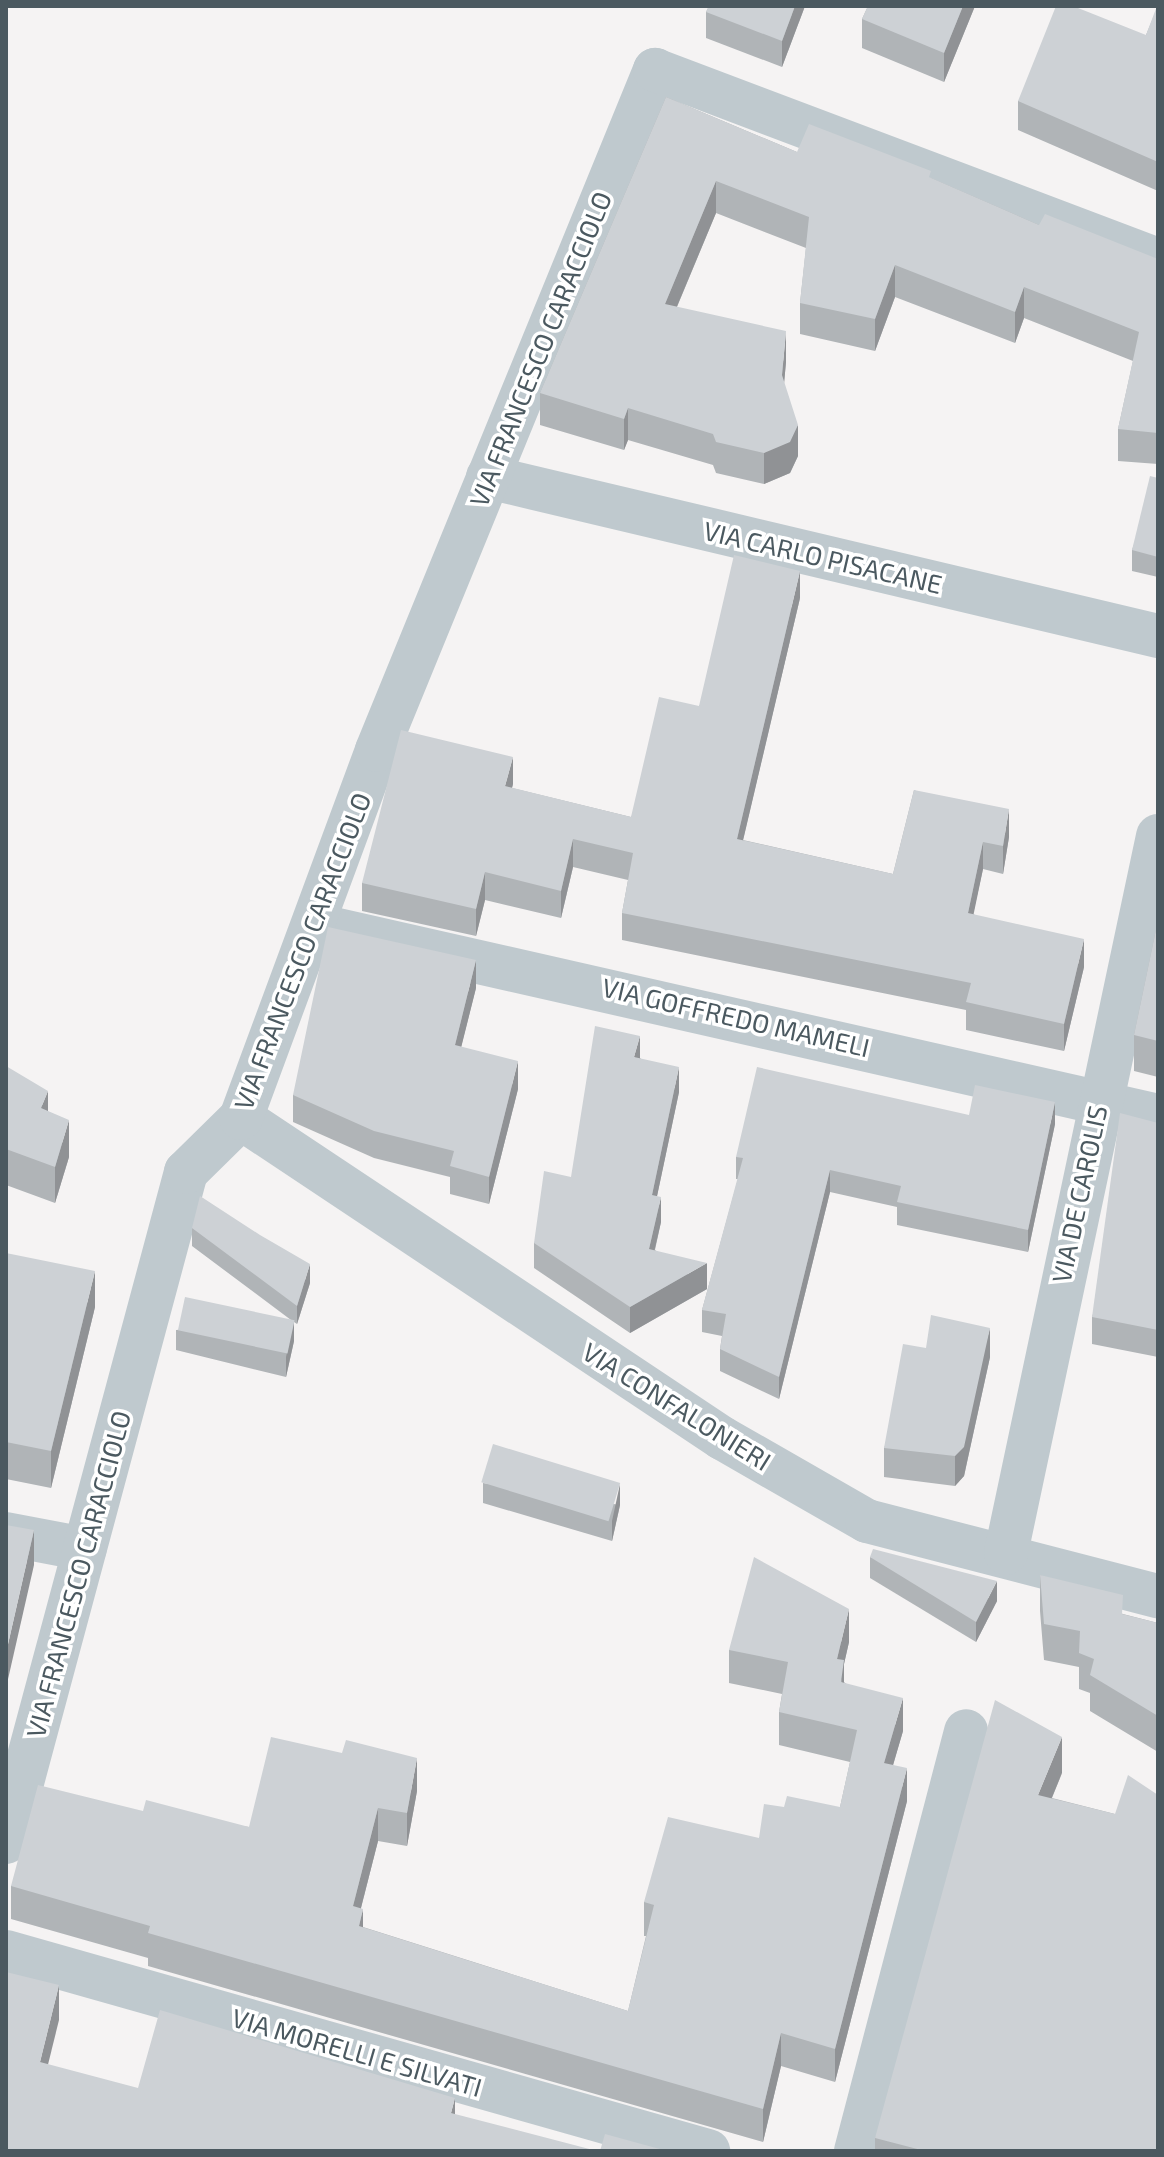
<!DOCTYPE html>
<style>
body{margin:0}
#map{position:relative;width:1164px;height:2157px;overflow:hidden;background:#f5f3f3;font-family:"Exo 2",sans-serif}
div>[style]{position:absolute}
.minor>*{height:44px;margin:-22px;padding:0 22px;transform-origin:22px;border-radius:22px;background:#bfc9ce}
.wall>*{inset:0;background:#b0b4b7}
.shaded-wall>*{inset:0;background:#909295}
.building>*{inset:0;background:#cdd1d5;transform-origin:0 0}
span{translate:-50% -50%;white-space:nowrap;text-align:center;line-height:1.15;-webkit-text-stroke:7px #fff;paint-order:stroke}
.street-label{font-size:26px;color:#4b5960}
.frame{position:absolute;inset:0;border:8px solid #4b5960;pointer-events:none}
</style>
<div id="map">
<div class="minor">
<div style="left:488px;top:477px;width:689px;rotate:13.35deg"></div>
<div style="left:333px;top:929px;width:846px;rotate:12.77deg"></div>
<div style="left:241px;top:1118px;width:578px;rotate:33.64deg"></div>
<div style="left:722px;top:1438px;width:167px;rotate:29.8deg"></div>
<div style="left:867px;top:1521px;width:301px;rotate:14.5deg"></div>
<div style="left:6px;top:1534px;width:80px;rotate:10.8deg"></div>
<div style="left:1006px;top:1553px;width:733px;rotate:-78.03deg"></div>
<div style="left:6px;top:1842px;width:694px;rotate:-74.96deg"></div>
<div style="left:186px;top:1172px;width:77px;rotate:-44.5deg"></div>
<div style="left:241px;top:1118px;width:392px;rotate:-69.7deg"></div>
<div style="left:377px;top:750px;width:735px;rotate:-67.76deg"></div>
<div style="left:655px;top:70px;width:538px;rotate:20.69deg"></div>
<div style="left:6px;top:1952px;width:730px;rotate:15.83deg"></div>
<div style="left:856px;top:2151px;width:434px;rotate:-75.3deg"></div>
</div>
<div class="wall">
<div style="clip-path:polygon(709px 6px,805px 6px,782px 67px,706px 38px,706px 12px)"></div>
<div style="clip-path:polygon(868px 6px,975px 6px,944px 82px,862px 48px,862px 19px)"></div>
<div style="clip-path:polygon(1158px 6px,1158px 191px,1018px 130px,1018px 101px,1146px 35px)"></div>
<div style="clip-path:polygon(666px 97px,797px 152px,931px 178px,1039px 225px,1158px 259px,1158px 464px,1118px 461px,1118px 429px,1133px 361px,1024px 318px,1015px 343px,895px 297px,875px 351px,800px 334px,800px 303px,806px 248px,716px 213px,677px 307px,786px 362px,784px 383px,798px 456px,790px 473px,764px 484px,716px 473px,713px 465px,628px 440px,624px 450px,540px 425px,540px 393px)"></div>
<div style="clip-path:polygon(1158px 478px,1158px 577px,1132px 571px,1132px 550px)"></div>
<div style="clip-path:polygon(800px 598px,743px 840px,893px 874px,914px 790px,1009px 837px,1003px 874px,983px 869px,973px 914px,1084px 967px,1064px 1051px,966px 1030px,966px 1010px,622px 940px,622px 913px,628px 880px,573px 867px,561px 918px,485px 900px,476px 936px,362px 911px,362px 883px,513px 784px,512px 788px,631px 817px,699px 706px)"></div>
<div style="clip-path:polygon(1158px 920px,1158px 1077px,1134px 1071px,1134px 1035px)"></div>
<div style="clip-path:polygon(476px 988px,461px 1047px,518px 1089px,489px 1204px,450px 1194px,450px 1177px,374px 1158px,293px 1122px,293px 1095px)"></div>
<div style="clip-path:polygon(640px 1058px,679px 1092px,657px 1196px,661px 1222px,655px 1250px,707px 1289px,630px 1333px,534px 1268px,534px 1243px)"></div>
<div style="clip-path:polygon(6px 1066px,48px 1111px,69px 1157px,55px 1203px,6px 1185px)"></div>
<div style="clip-path:polygon(969px 1115px,1055px 1124px,1028px 1252px,897px 1225px,897px 1207px,830px 1192px,779px 1399px,720px 1371px,720px 1349px,722px 1336px,702px 1332px,702px 1310px,738px 1179px,736px 1179px,736px 1157px)"></div>
<div style="clip-path:polygon(1158px 1123px,1158px 1357px,1092px 1344px,1092px 1317px)"></div>
<div style="clip-path:polygon(192px 1228px,310px 1283px,297px 1324px,294px 1322px,294px 1341px,286px 1377px,176px 1350px,176px 1330px,291px 1320px,192px 1246px)"></div>
<div style="clip-path:polygon(6px 1253px,95px 1307px,51px 1488px,6px 1479px)"></div>
<div style="clip-path:polygon(926px 1348px,990px 1357px,964px 1476px,955px 1486px,884px 1477px,884px 1448px)"></div>
<div style="clip-path:polygon(483px 1483px,620px 1505px,612px 1541px,483px 1503px)"></div>
<div style="clip-path:polygon(870px 1557px,997px 1601px,976px 1642px,870px 1578px)"></div>
<div style="clip-path:polygon(1040px 1575px,1123px 1614px,1158px 1623px,1158px 1752px,1090px 1711px,1090px 1693px,1079px 1689px,1079px 1667px,1044px 1660px,1040px 1611px)"></div>
<div style="clip-path:polygon(849px 1642px,844px 1664px,844px 1682px,903px 1731px,893px 1765px,907px 1801px,835px 2082px,781px 2066px,763px 2142px,148px 1966px,148px 1958px,11px 1919px,11px 1886px,143px 1811px,249px 1827px,417px 1791px,407px 1846px,378px 1841px,361px 1908px,363px 1927px,628px 2011px,646px 1936px,644px 1936px,644px 1902px,759px 1838px,784px 1807px,840px 1807px,850px 1762px,779px 1745px,779px 1712px,782px 1694px,729px 1683px,729px 1650px)"></div>
<div style="clip-path:polygon(1062px 1773px,1052px 1798px,1115px 1814px,1158px 2151px,875px 2151px,875px 2138px)"></div>
</div>
<div class="shaded-wall">
<div style="clip-path:polygon(795px 6px,805px 6px,782px 67px,782px 41px)"></div>
<div style="clip-path:polygon(963px 6px,975px 6px,944px 82px,944px 53px)"></div>
<div style="clip-path:polygon(716px 181px,716px 213px,665px 335px,665px 304px)"></div>
<div style="clip-path:polygon(895px 265px,895px 297px,875px 351px,875px 319px)"></div>
<div style="clip-path:polygon(1024px 287px,1024px 318px,1015px 343px,1015px 312px)"></div>
<div style="clip-path:polygon(786px 331px,786px 362px,782px 406px,782px 375px)"></div>
<div style="clip-path:polygon(628px 408px,628px 440px,624px 450px,624px 419px)"></div>
<div style="clip-path:polygon(798px 425px,798px 456px,790px 473px,764px 484px,764px 453px)"></div>
<div style="clip-path:polygon(800px 571px,800px 598px,737px 866px,737px 839px)"></div>
<div style="clip-path:polygon(513px 757px,513px 784px,505px 814px,505px 786px)"></div>
<div style="clip-path:polygon(1009px 809px,1009px 837px,1003px 874px,1003px 846px)"></div>
<div style="clip-path:polygon(573px 839px,573px 867px,561px 918px,561px 891px)"></div>
<div style="clip-path:polygon(983px 842px,983px 869px,968px 941px,968px 913px)"></div>
<div style="clip-path:polygon(485px 872px,485px 900px,476px 936px,476px 909px)"></div>
<div style="clip-path:polygon(1084px 939px,1084px 967px,1064px 1051px,1064px 1024px)"></div>
<div style="clip-path:polygon(476px 960px,476px 988px,455px 1072px,455px 1045px)"></div>
<div style="clip-path:polygon(640px 1036px,640px 1062px,634px 1057px)"></div>
<div style="clip-path:polygon(518px 1061px,518px 1089px,489px 1204px,489px 1177px)"></div>
<div style="clip-path:polygon(679px 1067px,679px 1092px,652px 1220px,652px 1195px)"></div>
<div style="clip-path:polygon(48px 1091px,48px 1128px,41px 1108px)"></div>
<div style="clip-path:polygon(1055px 1102px,1055px 1124px,1028px 1252px,1028px 1230px)"></div>
<div style="clip-path:polygon(69px 1120px,69px 1157px,55px 1203px,55px 1167px)"></div>
<div style="clip-path:polygon(830px 1170px,830px 1192px,779px 1399px,779px 1377px)"></div>
<div style="clip-path:polygon(661px 1197px,661px 1222px,649px 1274px,649px 1249px)"></div>
<div style="clip-path:polygon(707px 1263px,707px 1289px,630px 1333px,630px 1307px)"></div>
<div style="clip-path:polygon(310px 1264px,310px 1283px,297px 1324px,297px 1306px)"></div>
<div style="clip-path:polygon(95px 1271px,95px 1307px,51px 1488px,51px 1451px)"></div>
<div style="clip-path:polygon(294px 1321px,294px 1341px,286px 1377px,286px 1357px)"></div>
<div style="clip-path:polygon(990px 1328px,990px 1357px,964px 1476px,955px 1486px,955px 1456px)"></div>
<div style="clip-path:polygon(620px 1484px,620px 1505px,612px 1541px,612px 1521px)"></div>
<div style="clip-path:polygon(34px 1530px,34px 1565px,6px 1688px,6px 1653px)"></div>
<div style="clip-path:polygon(997px 1581px,997px 1601px,976px 1642px,976px 1622px)"></div>
<div style="clip-path:polygon(849px 1609px,849px 1642px,844px 1664px,844px 1693px,837px 1659px)"></div>
<div style="clip-path:polygon(903px 1698px,903px 1731px,884px 1796px,884px 1763px)"></div>
<div style="clip-path:polygon(1062px 1737px,1062px 1773px,1038px 1831px,1038px 1795px)"></div>
<div style="clip-path:polygon(417px 1758px,417px 1791px,407px 1846px,407px 1813px)"></div>
<div style="clip-path:polygon(907px 1768px,907px 1801px,835px 2082px,835px 2049px)"></div>
<div style="clip-path:polygon(378px 1808px,378px 1841px,353px 1939px,353px 1906px)"></div>
<div style="clip-path:polygon(363px 1909px,363px 1942px,359px 1926px)"></div>
<div style="clip-path:polygon(59px 1985px,59px 2020px,40px 2097px,40px 2062px)"></div>
<div style="clip-path:polygon(781px 2033px,781px 2066px,763px 2142px,763px 2109px)"></div>
<div style="clip-path:polygon(455px 2098px,455px 2133px,451px 2113px)"></div>
</div>
<div class="building">
<div style="clip-path:polygon(709px 6px,795px 6px,782px 41px,706px 12px)"></div>
<div style="clip-path:polygon(868px 6px,963px 6px,944px 53px,862px 19px)"></div>
<div style="clip-path:polygon(1056px 6px,1073px 6px,1146px 35px,1157px 6px,1158px 6px,1158px 162px,1018px 101px)"></div>
<div style="clip-path:polygon(666px 97px,797px 152px,809px 124px,931px 171px,929px 177px,1039px 225px,1045px 214px,1158px 259px,1158px 433px,1118px 429px,1139px 332px,1024px 287px,1015px 312px,895px 265px,875px 319px,800px 303px,809px 217px,716px 181px,665px 304px,786px 331px,782px 375px,798px 425px,790px 442px,764px 453px,716px 442px,713px 434px,628px 408px,624px 419px,540px 393px)"></div>
<div style="clip-path:polygon(1150px 476px,1158px 478px,1158px 557px,1132px 550px)"></div>
<div style="clip-path:polygon(734px 555px,800px 571px,737px 839px,893px 874px,914px 790px,1009px 809px,1003px 846px,983px 842px,968px 913px,1084px 939px,1064px 1024px,966px 1002px,971px 983px,622px 913px,633px 853px,573px 839px,561px 891px,485px 872px,476px 909px,362px 883px,401px 730px,513px 757px,505px 786px,631px 817px,659px 697px,699px 706px)"></div>
<div style="clip-path:polygon(1158px 920px,1158px 1041px,1134px 1035px)"></div>
<div style="clip-path:polygon(328px 927px,476px 960px,455px 1045px,518px 1061px,489px 1177px,450px 1166px,454px 1151px,374px 1131px,293px 1095px)"></div>
<div style="clip-path:polygon(595px 1026px,640px 1036px,634px 1057px,679px 1067px,652px 1195px,661px 1197px,649px 1249px,707px 1263px,630px 1307px,534px 1243px,544px 1171px,571px 1177px)"></div>
<div style="clip-path:polygon(6px 1066px,48px 1091px,41px 1108px,69px 1120px,55px 1167px,6px 1149px)"></div>
<div style="clip-path:polygon(757px 1067px,969px 1115px,975px 1085px,1055px 1102px,1028px 1230px,897px 1202px,901px 1186px,830px 1170px,779px 1377px,720px 1349px,726px 1314px,702px 1310px,743px 1158px,736px 1157px)"></div>
<div style="clip-path:polygon(1120px 1113px,1158px 1123px,1158px 1330px,1092px 1317px)"></div>
<div style="clip-path:polygon(200px 1196px,260px 1235px,310px 1264px,297px 1306px,192px 1228px)"></div>
<div style="clip-path:polygon(6px 1253px,95px 1271px,51px 1451px,6px 1442px)"></div>
<div style="left:185px;top:1297px;width:112px;height:34px;rotate:12deg"></div>
<div style="clip-path:polygon(931px 1315px,990px 1328px,964px 1447px,955px 1456px,884px 1448px,903px 1344px,926px 1348px)"></div>
<div style="left:493px;top:1444px;width:133px;height:40px;rotate:17deg"></div>
<div style="clip-path:polygon(6px 1525px,34px 1530px,6px 1653px)"></div>
<div style="clip-path:polygon(873px 1549px,997px 1581px,976px 1622px,870px 1557px)"></div>
<div style="clip-path:polygon(754px 1557px,849px 1609px,837px 1659px,844px 1660px,841px 1682px,903px 1698px,884px 1763px,907px 1768px,835px 2049px,781px 2033px,763px 2109px,148px 1933px,150px 1926px,11px 1886px,38px 1785px,143px 1811px,146px 1800px,249px 1827px,271px 1737px,342px 1753px,346px 1740px,417px 1758px,407px 1813px,378px 1808px,353px 1906px,363px 1909px,359px 1926px,628px 2011px,654px 1905px,644px 1902px,668px 1817px,759px 1838px,764px 1804px,784px 1807px,787px 1796px,840px 1807px,857px 1730px,779px 1712px,788px 1662px,729px 1650px)"></div>
<div style="clip-path:polygon(1040px 1575px,1123px 1595px,1122px 1614px,1158px 1623px,1158px 1716px,1090px 1675px,1094px 1659px,1079px 1653px,1080px 1631px,1044px 1624px)"></div>
<div style="clip-path:polygon(995px 1700px,1062px 1737px,1038px 1795px,1115px 1814px,1128px 1775px,1158px 1795px,1158px 2151px,925px 2151px,875px 2138px)"></div>
<div style="clip-path:polygon(6px 1972px,59px 1985px,40px 2062px,138px 2088px,160px 2010px,455px 2098px,451px 2113px,597px 2151px,6px 2151px)"></div>
<div style="clip-path:polygon(605px 2134px,667px 2151px,600px 2151px)"></div>
</div>
<div class="street-label">
<span style="left:540px;top:349px;rotate:-68deg">VIA FRANCESCO CARACCIOLO</span>
<span style="left:823px;top:557px;rotate:13deg">VIA CARLO PISACANE</span>
<span style="left:302px;top:951px;rotate:-69deg">VIA FRANCESCO CARACCIOLO</span>
<span style="left:736px;top:1017px;rotate:13deg">VIA GOFFREDO MAMELI</span>
<span style="left:1079px;top:1194px;rotate:-78deg">VIA DE CAROLIS</span>
<span style="left:677px;top:1406px;rotate:32deg">VIA CONFALONIERI</span>
<span style="left:78px;top:1574px;rotate:-75deg">VIA FRANCESCO CARACCIOLO</span>
<span style="left:357px;top:2052px;rotate:16deg">VIA MORELLI E SILVATI</span>
</div>
<div class="frame"></div>
</div>
